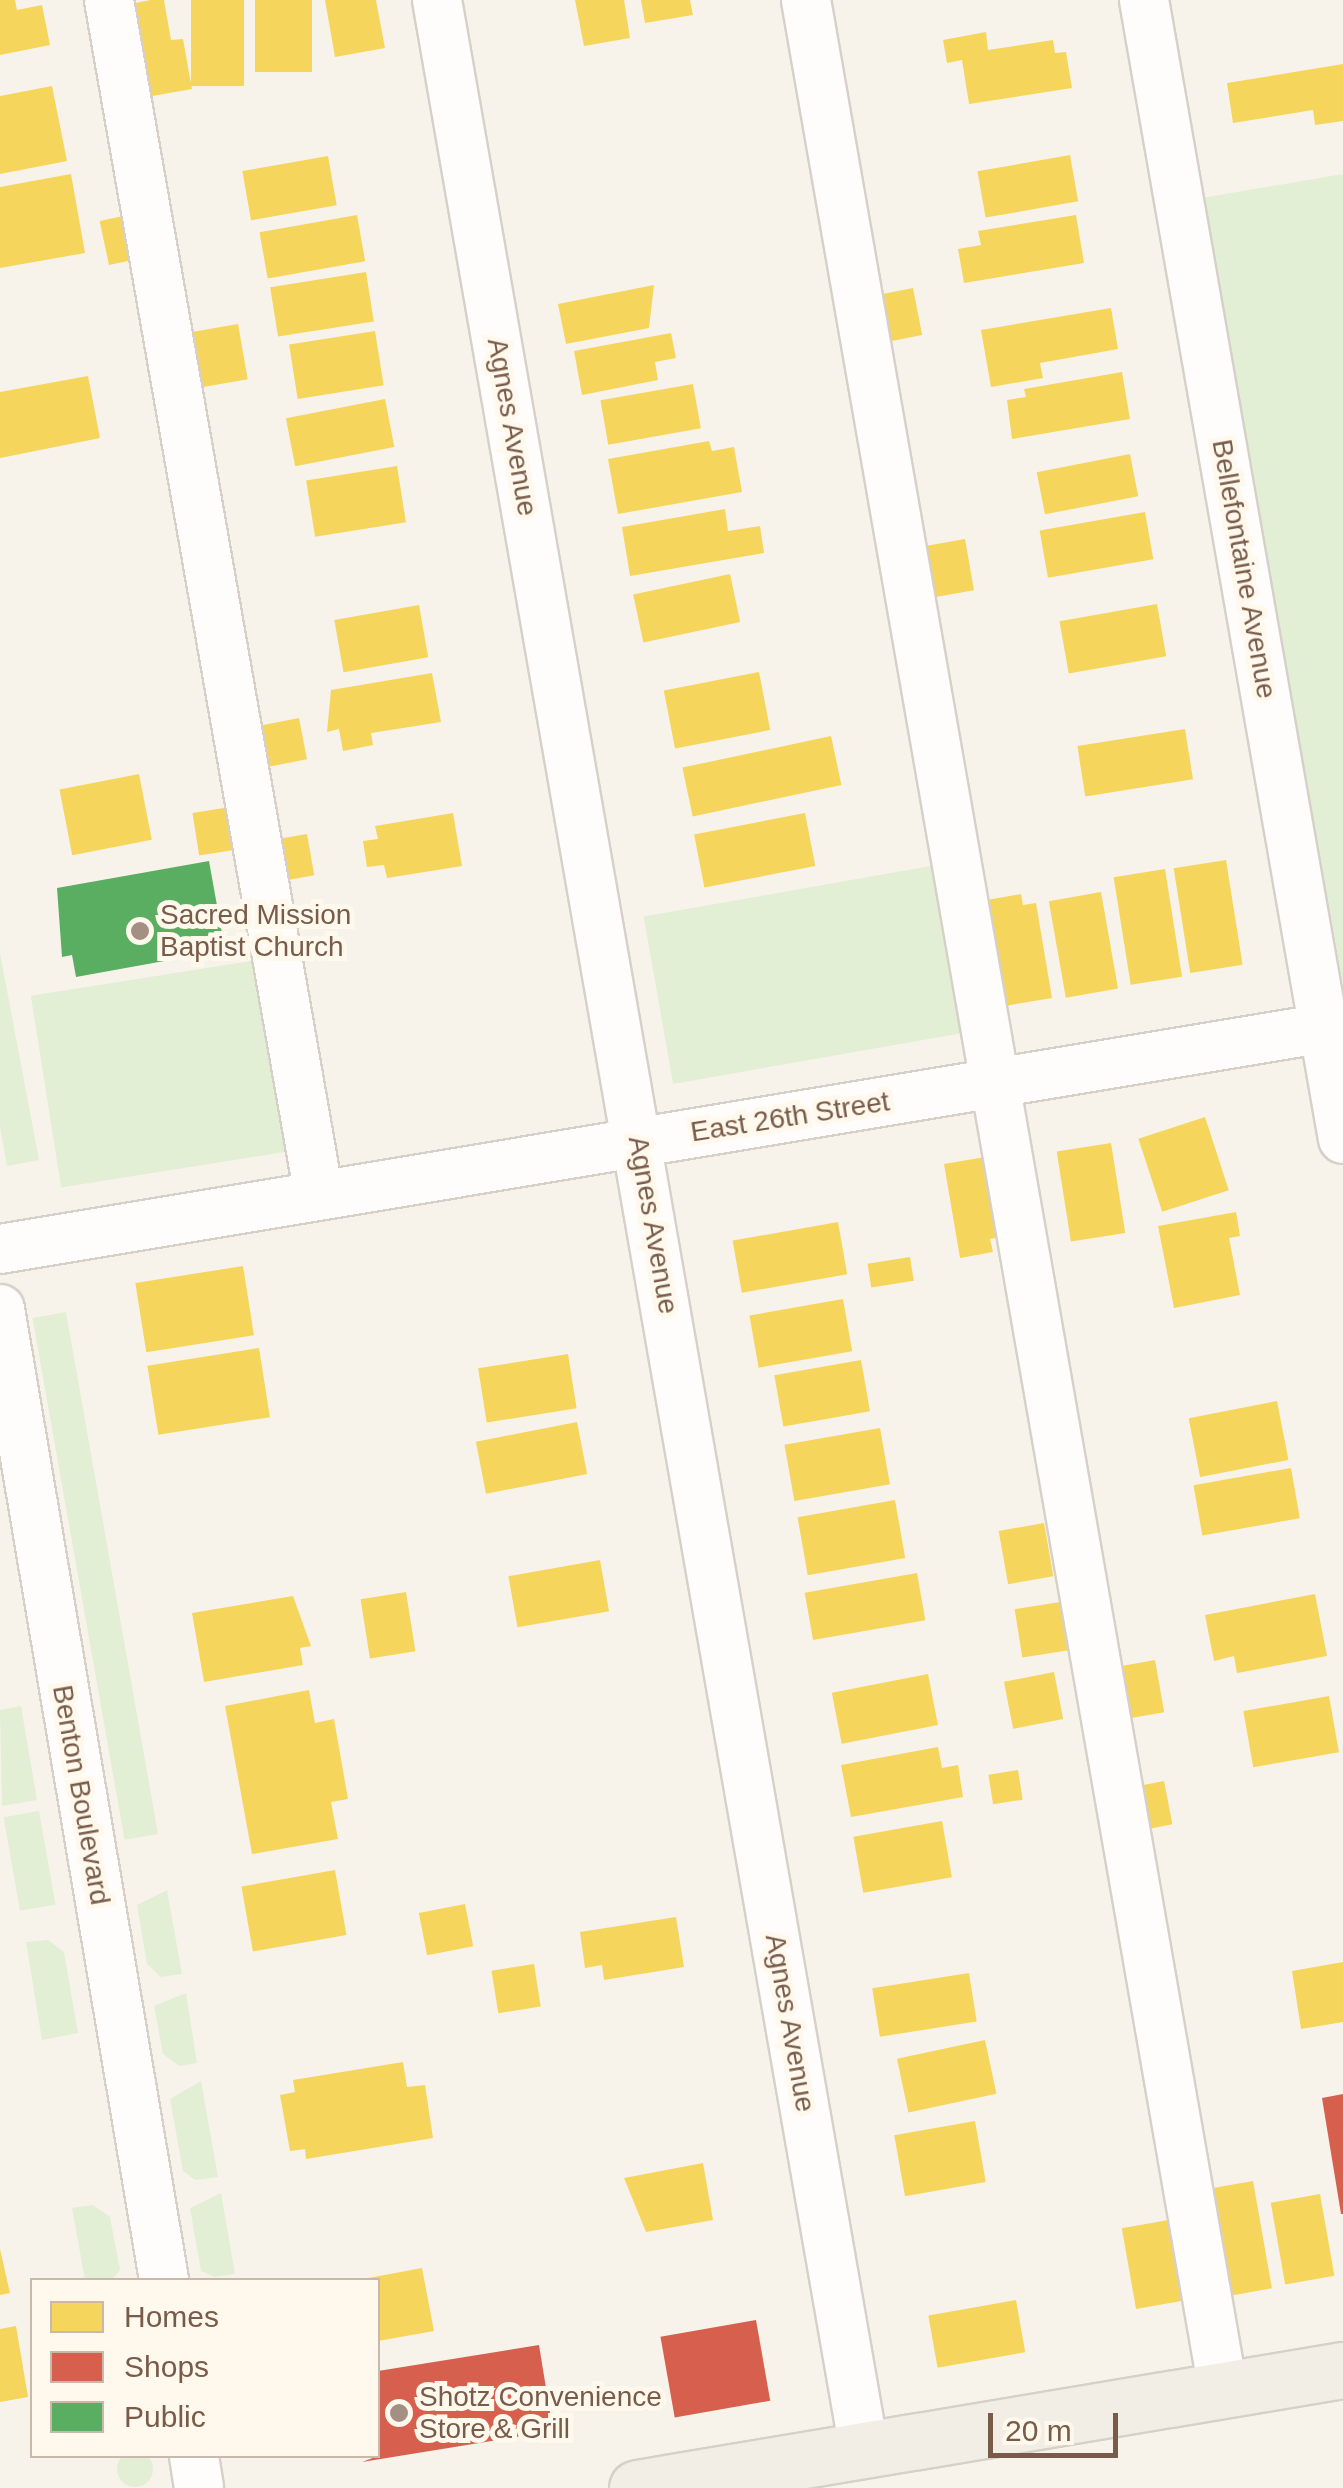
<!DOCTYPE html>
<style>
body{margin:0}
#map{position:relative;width:1343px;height:2488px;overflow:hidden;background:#f7f3eb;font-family:Helvetica,sans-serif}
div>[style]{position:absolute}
.green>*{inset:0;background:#e2efd4;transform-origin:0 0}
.round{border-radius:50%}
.homes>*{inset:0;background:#f6d55c;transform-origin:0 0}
.shops>*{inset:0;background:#d6604d;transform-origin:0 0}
.public>*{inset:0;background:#5aae61}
.roads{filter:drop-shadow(2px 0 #d6d0c9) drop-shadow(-2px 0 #d6d0c9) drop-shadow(0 2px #d6d0c9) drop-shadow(0 -2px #d6d0c9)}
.minor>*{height:48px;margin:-24px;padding:0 24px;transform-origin:24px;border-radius:24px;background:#fefdfc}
.major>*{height:55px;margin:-27.5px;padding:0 27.5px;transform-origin:27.5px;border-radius:27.5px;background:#f3eee5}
.dots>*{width:28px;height:28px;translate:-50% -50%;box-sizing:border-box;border:5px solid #fff8ec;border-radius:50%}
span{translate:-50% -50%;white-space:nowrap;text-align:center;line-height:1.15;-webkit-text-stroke:10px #fff8ec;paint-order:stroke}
.street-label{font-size:28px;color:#785b49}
.poi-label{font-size:28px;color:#785b49}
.left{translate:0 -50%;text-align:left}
.legend{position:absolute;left:30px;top:2278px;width:350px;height:180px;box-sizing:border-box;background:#fff8ec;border:2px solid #c9b9ab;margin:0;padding:12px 18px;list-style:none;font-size:30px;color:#785b49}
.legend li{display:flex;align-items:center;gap:20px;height:50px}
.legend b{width:50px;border:2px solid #c9b9ab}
.scale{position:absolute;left:988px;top:2413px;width:130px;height:45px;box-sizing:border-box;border:5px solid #785b49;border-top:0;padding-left:12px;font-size:30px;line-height:35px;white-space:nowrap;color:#785b49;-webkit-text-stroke:8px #fff8ec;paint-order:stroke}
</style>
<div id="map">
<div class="green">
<div style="clip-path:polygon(1343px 174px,1343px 984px,1202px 198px)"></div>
<div style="left:942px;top:864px;width:170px;height:303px;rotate:80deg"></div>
<div style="clip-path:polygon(0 953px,39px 1160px,7px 1166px,0 1127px)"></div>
<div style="left:257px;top:960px;width:194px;height:229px;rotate:81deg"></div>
<div style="left:66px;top:1312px;width:530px;height:34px;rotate:80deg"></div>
<div style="clip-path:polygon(21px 1706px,37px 1800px,2px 1806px,0 1710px)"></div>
<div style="left:39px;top:1811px;width:95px;height:36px;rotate:80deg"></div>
<div style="clip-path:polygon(167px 1890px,182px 1974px,161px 1977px,147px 1964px,137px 1905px)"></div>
<div style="clip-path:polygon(48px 1940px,64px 1952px,78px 2033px,42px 2040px,26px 1942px)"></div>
<div style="clip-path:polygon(186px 1993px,197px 2063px,179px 2066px,163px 2054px,154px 2006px)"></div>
<div style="clip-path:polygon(201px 2081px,218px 2177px,195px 2180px,183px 2171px,170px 2099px)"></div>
<div style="clip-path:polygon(221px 2193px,235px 2274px,215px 2277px,201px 2271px,190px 2208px)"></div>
<div style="clip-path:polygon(93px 2205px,110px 2217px,120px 2270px,112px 2280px,85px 2280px,72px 2208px)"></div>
<div class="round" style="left:117px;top:2451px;width:36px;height:36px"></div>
</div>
<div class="homes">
<div style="clip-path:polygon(0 0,15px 0,17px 10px,42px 5px,50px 45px,0 55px)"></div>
<div style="clip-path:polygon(151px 0,164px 0,171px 40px,183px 39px,192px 89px,141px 98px,124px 5px)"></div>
<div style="left:191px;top:0;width:53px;height:86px"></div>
<div style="left:255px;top:0;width:57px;height:72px"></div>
<div style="clip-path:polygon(325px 0,376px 0,385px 48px,335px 57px)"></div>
<div style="clip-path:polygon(575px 0,624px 0,630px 38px,584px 46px)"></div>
<div style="clip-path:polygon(641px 0,690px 0,693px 15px,645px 23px)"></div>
<div style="clip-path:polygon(986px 32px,988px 50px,1053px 40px,1055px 53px,1066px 52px,1072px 88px,969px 104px,962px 60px,947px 63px,943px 40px)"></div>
<div style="clip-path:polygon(1343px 64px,1343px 121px,1315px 125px,1313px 110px,1233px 123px,1227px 83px)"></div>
<div style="clip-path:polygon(52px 86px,67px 161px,0 174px,0 96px)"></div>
<div style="left:1070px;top:155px;width:47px;height:94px;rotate:80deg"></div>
<div style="left:328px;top:156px;width:50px;height:87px;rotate:80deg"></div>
<div style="clip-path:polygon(71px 174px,85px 253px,0 268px,0 187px)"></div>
<div style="left:128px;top:215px;width:45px;height:29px;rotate:78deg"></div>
<div style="left:357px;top:215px;width:47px;height:99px;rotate:80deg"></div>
<div style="clip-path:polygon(1076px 215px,1084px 263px,964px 283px,958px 249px,981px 245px,978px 231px)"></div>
<div style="left:366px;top:272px;width:50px;height:97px;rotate:81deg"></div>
<div style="clip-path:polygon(654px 285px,649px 328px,566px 344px,558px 304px)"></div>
<div style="left:913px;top:288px;width:48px;height:40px;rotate:79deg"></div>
<div style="clip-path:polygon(1111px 308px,1118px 349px,1040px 363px,1043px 378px,991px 387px,981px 330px)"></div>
<div style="left:238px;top:324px;width:56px;height:51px;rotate:80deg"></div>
<div style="left:375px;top:331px;width:55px;height:87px;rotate:81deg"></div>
<div style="clip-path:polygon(671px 333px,676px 358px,655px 362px,658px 380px,582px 395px,574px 351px)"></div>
<div style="clip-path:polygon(1122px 372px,1130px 419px,1012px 439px,1007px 400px,1026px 397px,1024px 389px)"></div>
<div style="clip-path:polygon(88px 376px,100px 438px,0 458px,0 392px)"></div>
<div style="left:693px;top:384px;width:45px;height:94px;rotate:80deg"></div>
<div style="left:385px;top:399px;width:49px;height:101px;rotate:79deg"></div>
<div style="clip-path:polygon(709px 441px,712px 451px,734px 447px,742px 492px,618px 514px,608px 459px)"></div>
<div style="left:1130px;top:454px;width:43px;height:95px;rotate:79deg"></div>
<div style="left:397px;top:466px;width:57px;height:92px;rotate:81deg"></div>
<div style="clip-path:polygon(725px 509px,728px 531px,760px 526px,764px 553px,630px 576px,622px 527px)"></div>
<div style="left:1145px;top:512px;width:48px;height:107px;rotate:80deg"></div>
<div style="left:965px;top:539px;width:52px;height:49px;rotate:80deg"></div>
<div style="left:730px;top:574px;width:49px;height:99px;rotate:78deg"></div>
<div style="left:1157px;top:604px;width:53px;height:99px;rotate:80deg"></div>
<div style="left:419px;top:605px;width:53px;height:86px;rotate:80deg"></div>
<div style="left:759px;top:672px;width:59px;height:97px;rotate:79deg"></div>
<div style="clip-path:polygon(432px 673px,441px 722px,371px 733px,373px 745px,343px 751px,339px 729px,327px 732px,331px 690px)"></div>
<div style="left:299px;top:718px;width:42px;height:43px;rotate:79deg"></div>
<div style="left:1185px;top:729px;width:51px;height:109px;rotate:81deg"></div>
<div style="left:831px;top:736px;width:50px;height:152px;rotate:78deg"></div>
<div style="left:139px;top:774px;width:67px;height:81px;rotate:79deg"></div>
<div style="left:230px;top:807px;width:43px;height:38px;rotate:81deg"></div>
<div style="clip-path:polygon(453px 813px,462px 866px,387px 878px,384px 865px,367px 867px,363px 841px,378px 839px,375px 826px)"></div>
<div style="left:805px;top:813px;width:54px;height:113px;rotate:79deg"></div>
<div style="left:307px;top:834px;width:42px;height:38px;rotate:80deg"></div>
<div style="left:1226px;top:860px;width:106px;height:53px;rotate:81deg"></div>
<div style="left:1165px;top:869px;width:109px;height:52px;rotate:81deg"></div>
<div style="left:1101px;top:892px;width:98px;height:53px;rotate:80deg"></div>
<div style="clip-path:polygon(1021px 894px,1023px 905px,1036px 903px,1052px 998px,999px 1007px,981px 901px)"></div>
<div style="left:1205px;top:1117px;width:77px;height:70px;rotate:72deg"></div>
<div style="left:1111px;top:1143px;width:91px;height:55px;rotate:81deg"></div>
<div style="clip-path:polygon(991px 1156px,1005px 1236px,990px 1239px,993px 1252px,960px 1258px,944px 1164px)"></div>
<div style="clip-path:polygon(1236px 1212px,1240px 1236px,1229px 1238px,1240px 1295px,1174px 1308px,1158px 1226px)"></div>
<div style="left:838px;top:1222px;width:53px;height:107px;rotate:80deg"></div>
<div style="left:910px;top:1257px;width:24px;height:43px;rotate:81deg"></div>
<div style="left:243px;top:1266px;width:70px;height:109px;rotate:81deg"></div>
<div style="left:843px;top:1299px;width:53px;height:95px;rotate:80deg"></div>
<div style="left:259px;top:1348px;width:70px;height:113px;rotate:81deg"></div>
<div style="left:568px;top:1354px;width:55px;height:91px;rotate:81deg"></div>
<div style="left:861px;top:1360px;width:52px;height:88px;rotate:80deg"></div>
<div style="left:1277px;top:1401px;width:60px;height:90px;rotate:79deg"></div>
<div style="left:577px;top:1422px;width:53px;height:103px;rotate:79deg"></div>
<div style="left:880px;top:1428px;width:57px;height:97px;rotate:80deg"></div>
<div style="left:1291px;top:1468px;width:51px;height:99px;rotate:80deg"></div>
<div style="left:895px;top:1500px;width:59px;height:99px;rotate:80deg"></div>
<div style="left:1044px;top:1523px;width:54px;height:46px;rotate:80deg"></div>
<div style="left:600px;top:1560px;width:52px;height:93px;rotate:80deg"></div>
<div style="left:917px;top:1573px;width:48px;height:114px;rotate:80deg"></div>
<div style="left:406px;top:1592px;width:60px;height:46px;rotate:81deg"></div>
<div style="clip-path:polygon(1315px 1594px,1327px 1656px,1237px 1673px,1234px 1656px,1214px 1661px,1205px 1615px)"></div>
<div style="clip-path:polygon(293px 1596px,311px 1646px,300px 1648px,303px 1665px,204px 1682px,192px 1613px)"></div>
<div style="left:1066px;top:1601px;width:49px;height:52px;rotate:81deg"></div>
<div style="left:1155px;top:1660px;width:53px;height:44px;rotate:80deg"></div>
<div style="left:1054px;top:1672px;width:48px;height:51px;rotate:79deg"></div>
<div style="left:928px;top:1674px;width:52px;height:98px;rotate:79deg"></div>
<div style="clip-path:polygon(309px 1690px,315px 1723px,334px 1719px,348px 1799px,331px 1802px,338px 1839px,252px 1854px,225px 1706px)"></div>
<div style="left:1329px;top:1696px;width:57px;height:87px;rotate:80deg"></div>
<div style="clip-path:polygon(938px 1747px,942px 1768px,958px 1765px,963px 1797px,851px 1817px,841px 1765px)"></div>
<div style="left:1018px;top:1770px;width:30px;height:30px;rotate:81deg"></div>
<div style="left:1164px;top:1781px;width:44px;height:34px;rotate:79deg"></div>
<div style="left:942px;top:1821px;width:57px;height:90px;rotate:80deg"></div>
<div style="left:335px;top:1870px;width:66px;height:95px;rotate:80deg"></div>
<div style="left:465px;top:1904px;width:43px;height:47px;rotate:79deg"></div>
<div style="clip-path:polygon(676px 1917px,684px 1967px,604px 1980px,602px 1965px,585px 1968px,580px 1932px)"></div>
<div style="clip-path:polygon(1343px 1962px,1343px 2022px,1301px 2029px,1292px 1971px)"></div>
<div style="left:534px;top:1964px;width:43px;height:43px;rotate:81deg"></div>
<div style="left:969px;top:1973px;width:49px;height:98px;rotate:81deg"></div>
<div style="left:985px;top:2040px;width:55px;height:90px;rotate:78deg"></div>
<div style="clip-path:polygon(403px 2062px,407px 2087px,425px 2085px,433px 2138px,306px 2159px,305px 2149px,290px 2151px,280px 2095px,295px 2092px,293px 2080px)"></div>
<div style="left:975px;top:2121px;width:62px;height:82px;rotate:80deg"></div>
<div style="clip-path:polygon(703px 2163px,713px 2220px,646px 2232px,624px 2178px)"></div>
<div style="left:1253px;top:2181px;width:109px;height:48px;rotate:80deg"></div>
<div style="left:1320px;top:2194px;width:83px;height:50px;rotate:80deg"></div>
<div style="left:1174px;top:2219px;width:82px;height:53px;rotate:80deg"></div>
<div style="clip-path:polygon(0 2249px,10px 2293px,0 2295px)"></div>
<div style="clip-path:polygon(422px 2268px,434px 2331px,378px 2341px,378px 2280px,363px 2279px)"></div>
<div style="left:1016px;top:2300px;width:53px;height:89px;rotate:80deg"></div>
<div style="clip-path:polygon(16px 2326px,28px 2397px,0 2402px,0 2329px)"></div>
</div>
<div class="shops">
<div style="clip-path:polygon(1343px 2094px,1343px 2214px,1341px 2214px,1322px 2098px)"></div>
<div style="left:756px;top:2320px;width:82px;height:97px;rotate:80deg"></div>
<div style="clip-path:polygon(539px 2345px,553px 2431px,362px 2462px,378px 2456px,378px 2371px)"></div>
</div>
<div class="public">
<div style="clip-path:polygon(209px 861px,225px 950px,76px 977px,72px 955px,62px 957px,57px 888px)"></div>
</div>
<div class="roads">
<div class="minor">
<div style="left:109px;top:0;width:1214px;rotate:80.04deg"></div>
<div style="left:437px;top:0;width:2487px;rotate:80.11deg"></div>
<div style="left:806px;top:0;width:2426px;rotate:80.1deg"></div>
<div style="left:1144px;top:0;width:1156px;rotate:80.09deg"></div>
<div style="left:0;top:1249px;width:1362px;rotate:-9.47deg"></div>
<div style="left:0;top:1309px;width:985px;rotate:80.41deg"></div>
<div style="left:194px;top:2456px;width:32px;rotate:81deg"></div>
</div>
<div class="major">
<div style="left:637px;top:2488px;width:716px;rotate:-9.49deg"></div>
</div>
</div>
<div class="dots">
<div style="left:140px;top:931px;background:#a49082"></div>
<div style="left:399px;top:2413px;background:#a49082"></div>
</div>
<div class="street-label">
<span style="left:512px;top:427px;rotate:80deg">Agnes Avenue</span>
<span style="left:1244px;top:569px;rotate:80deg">Bellefontaine Avenue</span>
<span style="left:790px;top:1117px;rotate:-9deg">East 26th Street</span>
<span style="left:653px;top:1225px;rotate:80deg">Agnes Avenue</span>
<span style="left:81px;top:1795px;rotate:80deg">Benton Boulevard</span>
<span style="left:790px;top:2023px;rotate:80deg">Agnes Avenue</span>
</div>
<div class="poi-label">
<span class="left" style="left:160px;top:931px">Sacred Mission<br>Baptist Church</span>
<span class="left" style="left:419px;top:2413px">Shotz Convenience<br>Store &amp; Grill</span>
</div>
<ul class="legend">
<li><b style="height:28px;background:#f6d55c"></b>Homes</li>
<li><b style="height:28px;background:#d6604d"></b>Shops</li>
<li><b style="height:28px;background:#5aae61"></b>Public</li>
</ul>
<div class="scale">20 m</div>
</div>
